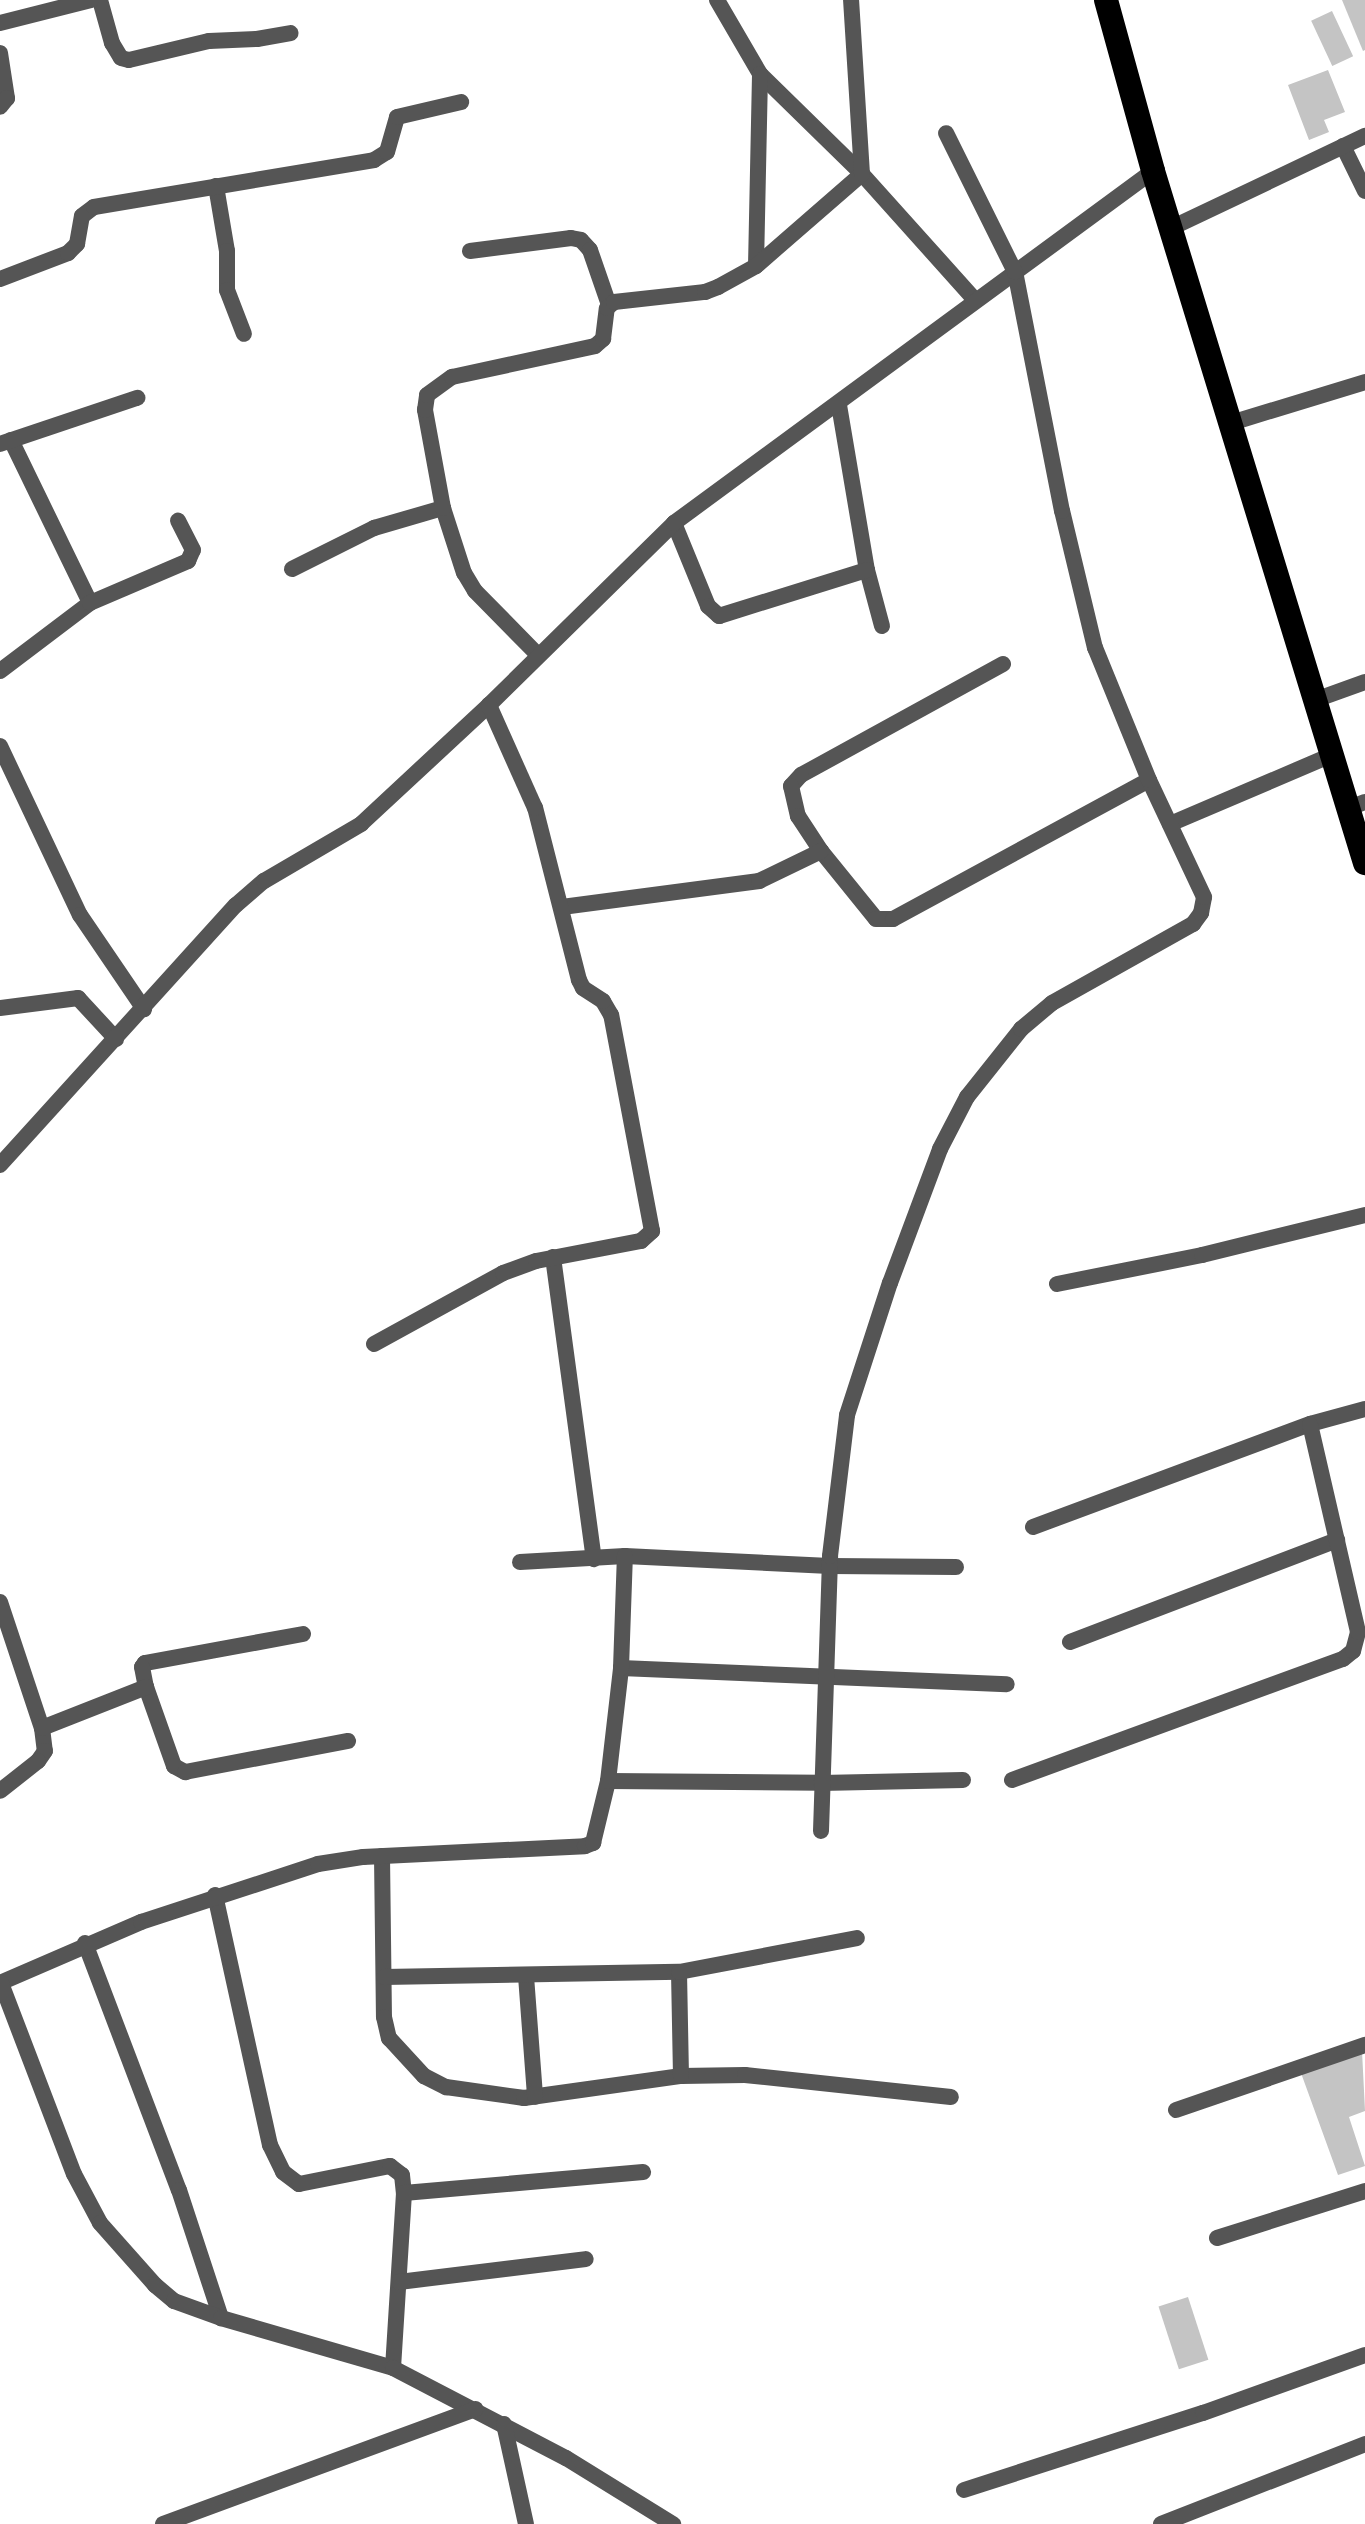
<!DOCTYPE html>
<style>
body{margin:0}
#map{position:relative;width:1365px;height:2524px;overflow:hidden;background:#fff;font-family:"DM Sans",sans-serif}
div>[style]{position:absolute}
.building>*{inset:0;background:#c4c4c4;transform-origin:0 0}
.street>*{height:16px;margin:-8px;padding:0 8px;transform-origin:8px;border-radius:8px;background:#555}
.highway>*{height:24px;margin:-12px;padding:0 12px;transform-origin:12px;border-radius:12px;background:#000}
span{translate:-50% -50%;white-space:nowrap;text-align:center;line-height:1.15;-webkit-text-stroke:6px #fff;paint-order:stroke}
</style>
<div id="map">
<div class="building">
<div style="clip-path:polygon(1342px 0,1365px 0,1365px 50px,1363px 51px)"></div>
<div style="left:1332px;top:11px;width:50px;height:23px;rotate:65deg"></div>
<div style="clip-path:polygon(1328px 70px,1345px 112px,1324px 120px,1329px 132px,1309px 140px,1288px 85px)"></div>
<div style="clip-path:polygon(1362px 2051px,1365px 2111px,1349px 2117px,1365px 2166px,1338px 2175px,1301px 2073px)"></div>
<div style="left:1188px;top:2297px;width:66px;height:31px;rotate:72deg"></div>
</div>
<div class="street">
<div style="left:100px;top:0;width:45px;rotate:74.4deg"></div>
<div style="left:112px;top:43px;width:17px;rotate:59deg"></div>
<div style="left:121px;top:58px;width:8px;rotate:14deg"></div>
<div style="left:129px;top:60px;width:82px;rotate:-13.4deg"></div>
<div style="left:209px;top:41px;width:48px;rotate:-2.4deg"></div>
<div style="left:257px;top:39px;width:34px;rotate:-10deg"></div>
<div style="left:717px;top:0;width:86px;rotate:59.8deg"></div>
<div style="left:760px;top:74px;width:143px;rotate:44.4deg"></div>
<div style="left:862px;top:174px;width:169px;rotate:48.1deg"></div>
<div style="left:0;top:23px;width:94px;rotate:-14.2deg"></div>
<div style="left:0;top:53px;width:46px;rotate:81.2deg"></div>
<div style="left:7px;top:98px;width:11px;rotate:128deg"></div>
<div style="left:1343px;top:146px;width:50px;rotate:63.9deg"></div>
<div style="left:216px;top:186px;width:66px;rotate:80.4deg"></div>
<div style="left:227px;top:251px;width:39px;rotate:90deg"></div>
<div style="left:227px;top:290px;width:47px;rotate:68.9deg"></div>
<div style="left:1171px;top:228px;width:215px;rotate:-25.4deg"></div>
<div style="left:470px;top:251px;width:102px;rotate:-7.3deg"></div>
<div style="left:571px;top:238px;width:10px;rotate:11deg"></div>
<div style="left:581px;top:240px;width:13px;rotate:48deg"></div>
<div style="left:590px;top:250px;width:58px;rotate:70.9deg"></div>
<div style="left:756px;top:266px;width:192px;rotate:-88.8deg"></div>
<div style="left:0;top:279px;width:73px;rotate:-20.9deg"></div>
<div style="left:68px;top:253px;width:13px;rotate:-45deg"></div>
<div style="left:77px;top:244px;width:28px;rotate:-80deg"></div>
<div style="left:82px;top:216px;width:15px;rotate:-37deg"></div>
<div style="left:94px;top:207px;width:284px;rotate:-9.5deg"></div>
<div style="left:374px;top:160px;width:15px;rotate:-32deg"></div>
<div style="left:387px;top:152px;width:36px;rotate:-74deg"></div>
<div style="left:397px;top:117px;width:66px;rotate:-13.2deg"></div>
<div style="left:839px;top:405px;width:167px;rotate:80.4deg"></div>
<div style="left:867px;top:570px;width:58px;rotate:75deg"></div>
<div style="left:1231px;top:423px;width:140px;rotate:-17deg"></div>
<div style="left:11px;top:440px;width:181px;rotate:64.1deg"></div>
<div style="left:0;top:444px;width:145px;rotate:-18.6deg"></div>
<div style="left:674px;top:523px;width:90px;rotate:67.7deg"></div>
<div style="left:708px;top:606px;width:15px;rotate:42deg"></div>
<div style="left:719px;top:616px;width:155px;rotate:-17.3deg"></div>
<div style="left:292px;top:569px;width:92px;rotate:-26.6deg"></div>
<div style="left:374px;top:528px;width:72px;rotate:-16.2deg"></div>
<div style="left:538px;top:655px;width:90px;rotate:-134.5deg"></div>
<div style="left:475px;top:591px;width:21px;rotate:-121deg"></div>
<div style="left:464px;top:573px;width:68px;rotate:-107.9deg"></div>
<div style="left:443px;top:508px;width:100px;rotate:-100.4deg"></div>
<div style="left:425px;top:410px;width:15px;rotate:-82deg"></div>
<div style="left:427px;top:395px;width:31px;rotate:-36deg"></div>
<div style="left:452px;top:377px;width:146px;rotate:-12.2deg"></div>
<div style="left:595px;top:346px;width:11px;rotate:-41deg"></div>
<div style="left:603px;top:339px;width:31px;rotate:-83deg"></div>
<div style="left:607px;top:308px;width:9px;rotate:-41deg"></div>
<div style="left:614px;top:302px;width:92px;rotate:-6.3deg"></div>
<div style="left:705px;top:292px;width:14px;rotate:-21deg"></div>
<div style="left:718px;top:287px;width:43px;rotate:-28.9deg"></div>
<div style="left:756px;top:266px;width:140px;rotate:-41deg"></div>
<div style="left:862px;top:174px;width:174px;rotate:-93.6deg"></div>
<div style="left:1003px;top:664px;width:230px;rotate:151.2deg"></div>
<div style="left:801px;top:775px;width:15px;rotate:132deg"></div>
<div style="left:791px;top:786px;width:31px;rotate:77deg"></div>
<div style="left:798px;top:816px;width:42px;rotate:56.7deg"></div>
<div style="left:821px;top:851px;width:87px;rotate:51deg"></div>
<div style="left:876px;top:919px;width:17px"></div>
<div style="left:893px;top:919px;width:291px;rotate:-28.5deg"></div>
<div style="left:0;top:671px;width:113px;rotate:-37.1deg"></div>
<div style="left:90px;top:603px;width:107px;rotate:-23.2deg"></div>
<div style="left:188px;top:561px;width:12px;rotate:-66deg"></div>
<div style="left:193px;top:550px;width:33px;rotate:-117deg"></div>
<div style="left:1315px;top:700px;width:53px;rotate:-19.8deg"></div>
<div style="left:0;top:746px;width:187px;rotate:64.7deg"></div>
<div style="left:80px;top:915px;width:114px;rotate:55.8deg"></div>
<div style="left:1349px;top:808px;width:17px;rotate:-21deg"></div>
<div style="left:1170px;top:824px;width:176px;rotate:-23.1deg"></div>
<div style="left:562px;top:907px;width:199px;rotate:-7.5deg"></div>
<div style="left:759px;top:881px;width:69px;rotate:-25.8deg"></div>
<div style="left:0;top:1008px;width:79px;rotate:-7.3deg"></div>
<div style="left:78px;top:998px;width:56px;rotate:47.2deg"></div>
<div style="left:0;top:1165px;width:351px;rotate:-47.8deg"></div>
<div style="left:236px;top:905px;width:37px;rotate:-41deg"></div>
<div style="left:264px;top:881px;width:113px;rotate:-30.4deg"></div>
<div style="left:361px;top:824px;width:175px;rotate:-42.9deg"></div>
<div style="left:489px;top:705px;width:260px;rotate:-44.5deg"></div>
<div style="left:674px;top:523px;width:594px;rotate:-36.31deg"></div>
<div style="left:553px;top:1257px;width:305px;rotate:82.3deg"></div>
<div style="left:1057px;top:1284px;width:148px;rotate:-11.3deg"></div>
<div style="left:1202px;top:1255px;width:168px;rotate:-13.8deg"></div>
<div style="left:374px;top:1344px;width:147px;rotate:-28.8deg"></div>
<div style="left:503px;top:1273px;width:35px;rotate:-20deg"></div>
<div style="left:536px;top:1261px;width:107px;rotate:-10.8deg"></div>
<div style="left:641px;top:1241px;width:15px;rotate:-42deg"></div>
<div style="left:652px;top:1231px;width:220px;rotate:-100.7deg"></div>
<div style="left:611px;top:1015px;width:16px;rotate:-120deg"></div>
<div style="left:603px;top:1001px;width:24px;rotate:-147deg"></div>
<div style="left:583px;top:988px;width:9px;rotate:-117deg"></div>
<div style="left:579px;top:980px;width:178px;rotate:-104.3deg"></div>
<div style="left:535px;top:808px;width:113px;rotate:-114.1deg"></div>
<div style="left:1033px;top:1527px;width:296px;rotate:-20.4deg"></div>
<div style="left:1310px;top:1424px;width:57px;rotate:-15.3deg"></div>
<div style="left:520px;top:1562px;width:105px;rotate:-3.3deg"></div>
<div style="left:625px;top:1556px;width:205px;rotate:2.8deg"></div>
<div style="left:830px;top:1566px;width:126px;rotate:0.5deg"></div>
<div style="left:0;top:1602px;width:133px;rotate:71.6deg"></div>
<div style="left:42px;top:1728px;width:23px;rotate:83deg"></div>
<div style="left:45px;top:1751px;width:12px;rotate:125deg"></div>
<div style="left:38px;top:1761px;width:48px;rotate:141.7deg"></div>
<div style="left:303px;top:1634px;width:161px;rotate:169.6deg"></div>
<div style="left:145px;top:1663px;width:5px;rotate:127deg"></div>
<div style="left:142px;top:1667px;width:20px;rotate:79deg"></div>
<div style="left:146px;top:1687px;width:84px;rotate:70.5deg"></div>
<div style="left:174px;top:1766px;width:13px;rotate:29deg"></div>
<div style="left:185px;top:1772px;width:166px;rotate:-10.8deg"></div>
<div style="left:1070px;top:1642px;width:286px;rotate:-20.9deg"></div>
<div style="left:621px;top:1668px;width:386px;rotate:2.4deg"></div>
<div style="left:42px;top:1728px;width:112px;rotate:-21.5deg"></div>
<div style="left:1012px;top:1780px;width:352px;rotate:-20.1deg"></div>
<div style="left:1343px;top:1659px;width:13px;rotate:-39deg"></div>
<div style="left:1353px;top:1651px;width:20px;rotate:-75deg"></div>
<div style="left:1358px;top:1632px;width:213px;rotate:-103deg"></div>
<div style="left:608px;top:1781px;width:213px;rotate:0.5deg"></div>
<div style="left:821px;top:1783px;width:142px;rotate:-1.2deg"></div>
<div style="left:821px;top:1831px;width:275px;rotate:-88.1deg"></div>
<div style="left:830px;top:1556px;width:142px;rotate:-83.1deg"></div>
<div style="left:847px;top:1415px;width:139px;rotate:-72deg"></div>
<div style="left:890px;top:1283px;width:143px;rotate:-69.5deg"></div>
<div style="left:940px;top:1149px;width:59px;rotate:-62.6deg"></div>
<div style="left:967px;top:1097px;width:87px;rotate:-51.5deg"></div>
<div style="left:1021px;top:1029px;width:40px;rotate:-40deg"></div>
<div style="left:1052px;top:1003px;width:162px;rotate:-29.3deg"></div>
<div style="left:1193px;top:924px;width:14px;rotate:-54deg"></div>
<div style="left:1201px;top:913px;width:16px;rotate:-79deg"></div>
<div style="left:1204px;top:897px;width:129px;rotate:-115.2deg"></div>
<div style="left:1149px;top:780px;width:143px;rotate:-112.2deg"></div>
<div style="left:1095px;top:648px;width:141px;rotate:-103.5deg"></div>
<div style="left:1062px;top:511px;width:244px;rotate:-101.1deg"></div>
<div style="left:1015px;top:272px;width:155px;rotate:-116.4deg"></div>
<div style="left:382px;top:1856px;width:161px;rotate:89.3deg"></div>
<div style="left:384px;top:2017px;width:22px;rotate:77deg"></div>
<div style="left:389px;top:2038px;width:52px;rotate:47.4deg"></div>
<div style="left:424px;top:2076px;width:25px;rotate:27deg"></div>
<div style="left:446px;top:2087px;width:79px;rotate:8deg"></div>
<div style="left:524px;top:2098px;width:159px;rotate:-8deg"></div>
<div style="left:681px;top:2076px;width:64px;rotate:-0.9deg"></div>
<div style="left:745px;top:2075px;width:207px;rotate:6.1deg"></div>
<div style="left:215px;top:1895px;width:256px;rotate:77.6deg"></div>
<div style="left:270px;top:2145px;width:30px;rotate:64deg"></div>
<div style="left:283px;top:2172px;width:20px;rotate:37deg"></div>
<div style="left:299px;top:2184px;width:93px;rotate:-11.2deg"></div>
<div style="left:390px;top:2166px;width:15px;rotate:37deg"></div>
<div style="left:402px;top:2175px;width:18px;rotate:84deg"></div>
<div style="left:404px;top:2193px;width:175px;rotate:93.6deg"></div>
<div style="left:85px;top:1943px;width:264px;rotate:69.2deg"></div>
<div style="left:179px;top:2190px;width:135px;rotate:71.8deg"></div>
<div style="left:679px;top:1972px;width:104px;rotate:88.9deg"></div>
<div style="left:526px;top:1976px;width:121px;rotate:85.7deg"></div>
<div style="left:384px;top:1977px;width:295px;rotate:-1deg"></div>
<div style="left:679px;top:1972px;width:181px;rotate:-10.8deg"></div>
<div style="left:0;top:1983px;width:154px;rotate:-23.4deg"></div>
<div style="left:141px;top:1922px;width:186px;rotate:-18.1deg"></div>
<div style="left:318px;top:1864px;width:46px;rotate:-8.8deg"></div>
<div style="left:363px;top:1857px;width:222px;rotate:-2.8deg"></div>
<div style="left:585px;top:1846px;width:9px;rotate:-21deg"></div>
<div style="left:593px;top:1843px;width:64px;rotate:-76.4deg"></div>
<div style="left:608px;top:1781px;width:114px;rotate:-83.4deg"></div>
<div style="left:621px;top:1668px;width:112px;rotate:-88deg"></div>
<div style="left:1px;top:1983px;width:204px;rotate:69.1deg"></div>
<div style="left:74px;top:2174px;width:55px;rotate:62deg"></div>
<div style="left:100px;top:2223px;width:83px;rotate:48.4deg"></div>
<div style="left:155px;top:2285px;width:25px;rotate:40deg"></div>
<div style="left:174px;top:2301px;width:50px;rotate:19.9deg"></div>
<div style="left:221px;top:2318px;width:179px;rotate:16.2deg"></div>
<div style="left:393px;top:2368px;width:195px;rotate:27.5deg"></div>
<div style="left:566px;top:2458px;width:126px;rotate:31.7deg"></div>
<div style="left:1176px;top:2110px;width:200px;rotate:-19deg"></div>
<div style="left:404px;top:2193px;width:240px;rotate:-5deg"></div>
<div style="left:1217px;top:2238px;width:155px;rotate:-17.6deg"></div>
<div style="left:399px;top:2282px;width:188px;rotate:-7deg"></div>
<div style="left:504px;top:2424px;width:102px;rotate:77.6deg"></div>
<div style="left:964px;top:2490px;width:251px;rotate:-17.9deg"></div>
<div style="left:1203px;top:2413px;width:172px;rotate:-19.7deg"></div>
<div style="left:163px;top:2524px;width:333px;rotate:-20.2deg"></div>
<div style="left:1161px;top:2524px;width:219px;rotate:-21.4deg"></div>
</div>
<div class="highway">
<div style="left:1106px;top:0;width:177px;rotate:74.6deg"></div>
<div style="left:1153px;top:171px;width:724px;rotate:72.97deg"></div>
</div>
</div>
